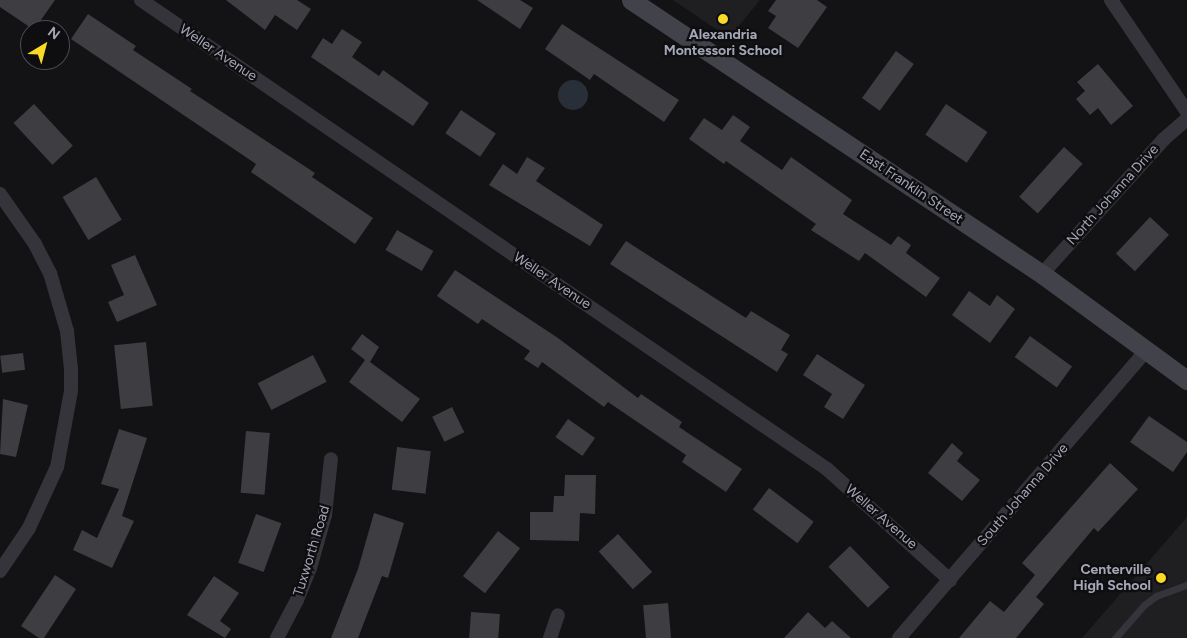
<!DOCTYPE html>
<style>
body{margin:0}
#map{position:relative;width:1187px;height:638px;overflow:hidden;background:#131315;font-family:Figtree,sans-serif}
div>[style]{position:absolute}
.built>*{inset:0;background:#1f1f22}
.water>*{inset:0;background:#292f39}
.round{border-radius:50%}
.building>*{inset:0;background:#3d3d42;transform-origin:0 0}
.lane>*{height:7px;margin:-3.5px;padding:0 3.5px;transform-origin:3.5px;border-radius:3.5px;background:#34343a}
.street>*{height:14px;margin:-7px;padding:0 7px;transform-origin:7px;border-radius:7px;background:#34343a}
.secondary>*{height:19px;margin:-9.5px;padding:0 9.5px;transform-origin:9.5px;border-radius:9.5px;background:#42424a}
.dots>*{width:14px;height:14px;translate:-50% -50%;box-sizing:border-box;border:2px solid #0e0e10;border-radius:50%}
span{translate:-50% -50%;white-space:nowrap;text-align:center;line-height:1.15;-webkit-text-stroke:4.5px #0e0e10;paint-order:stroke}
.poi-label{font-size:14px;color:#a4a6b6;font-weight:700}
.right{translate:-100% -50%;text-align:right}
.street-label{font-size:14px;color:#a4a6b6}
.north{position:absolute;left:20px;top:20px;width:50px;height:50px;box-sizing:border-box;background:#0e0e10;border:1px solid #4a4b52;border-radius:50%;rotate:37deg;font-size:14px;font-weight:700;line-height:20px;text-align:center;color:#a4a6b6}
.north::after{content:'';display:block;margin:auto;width:18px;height:22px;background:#fada25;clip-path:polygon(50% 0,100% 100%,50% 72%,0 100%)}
</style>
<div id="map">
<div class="built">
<div style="clip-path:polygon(673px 0,760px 0,729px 38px)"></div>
<div style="clip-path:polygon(1187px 517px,1187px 638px,1082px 638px)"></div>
</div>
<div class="water">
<div class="round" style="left:558px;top:80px;width:30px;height:30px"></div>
</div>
<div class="building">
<div style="clip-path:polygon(0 0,55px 0,34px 30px,0 7px)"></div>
<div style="clip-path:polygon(226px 0,297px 0,311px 9px,297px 30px,275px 15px,265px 30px)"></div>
<div style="clip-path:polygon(477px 0,520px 0,533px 8px,520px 29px)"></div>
<div style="clip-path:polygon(776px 0,817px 0,827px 7px,798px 48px,768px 28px,776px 16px,768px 11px)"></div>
<div style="clip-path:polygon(88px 14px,136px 46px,133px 50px,192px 89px,190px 91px,315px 173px,312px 177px,373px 218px,355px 244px,251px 172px,256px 164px,71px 39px)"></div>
<div style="clip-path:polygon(562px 24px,679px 100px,664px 122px,594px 74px,590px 80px,545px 49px)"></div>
<div style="clip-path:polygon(342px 29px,362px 42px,352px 57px,379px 76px,383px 70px,429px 103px,413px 126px,311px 57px,323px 38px,332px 44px)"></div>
<div style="left:896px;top:51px;width:22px;height:58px;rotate:36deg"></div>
<div style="clip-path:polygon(1098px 64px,1133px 106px,1111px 125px,1098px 108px,1090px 115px,1076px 99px,1085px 91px,1077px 82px)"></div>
<div style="left:34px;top:104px;width:57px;height:28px;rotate:47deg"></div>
<div style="left:946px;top:104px;width:50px;height:37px;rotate:34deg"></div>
<div style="left:461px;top:110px;width:42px;height:28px;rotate:34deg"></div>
<div style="clip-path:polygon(733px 115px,750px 127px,740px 141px,782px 170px,791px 157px,852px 200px,843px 214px,891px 245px,898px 236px,911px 245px,906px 253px,940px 278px,926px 297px,865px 253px,859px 261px,811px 230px,816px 224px,726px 161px,724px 164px,689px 139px,704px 118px,722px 130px)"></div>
<div style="left:1064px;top:147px;width:25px;height:67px;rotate:42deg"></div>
<div style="clip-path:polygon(527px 157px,545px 168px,536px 181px,603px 225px,590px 246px,489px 185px,503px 164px,517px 174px)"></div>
<div style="left:96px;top:177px;width:50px;height:39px;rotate:59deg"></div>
<div style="left:1150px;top:217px;width:26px;height:50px;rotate:43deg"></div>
<div style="left:397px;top:230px;width:42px;height:23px;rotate:30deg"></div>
<div style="clip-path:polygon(626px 241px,746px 318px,751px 311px,790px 335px,781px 350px,788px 354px,777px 372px,610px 264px)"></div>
<div style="clip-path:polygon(135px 255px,157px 305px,117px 322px,108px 302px,124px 295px,111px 265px)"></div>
<div style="clip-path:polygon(455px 270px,558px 338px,638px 398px,641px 394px,682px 422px,679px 427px,742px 469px,726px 492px,682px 462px,686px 455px,608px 402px,604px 407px,542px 362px,538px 368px,524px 359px,530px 351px,482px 319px,478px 324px,437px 296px)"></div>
<div style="clip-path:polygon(969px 291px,990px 306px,997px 295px,1015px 309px,990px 343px,952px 315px)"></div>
<div style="clip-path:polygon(362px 334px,379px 347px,370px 362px,420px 399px,402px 422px,349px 382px,365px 360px,351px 349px)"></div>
<div style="left:1030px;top:336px;width:52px;height:26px;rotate:36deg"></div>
<div style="left:146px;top:342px;width:64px;height:32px;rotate:84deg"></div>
<div style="left:23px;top:353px;width:17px;height:23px;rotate:83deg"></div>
<div style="clip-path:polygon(817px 354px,865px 385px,843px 419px,824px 407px,832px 394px,803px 375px)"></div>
<div style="left:313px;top:355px;width:30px;height:62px;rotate:63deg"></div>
<div style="clip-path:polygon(3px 399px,28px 405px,16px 457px,0 454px)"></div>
<div style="left:452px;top:407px;width:28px;height:22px;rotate:64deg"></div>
<div style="clip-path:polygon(1149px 416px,1187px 442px,1187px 452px,1173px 472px,1130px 442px)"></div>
<div style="left:568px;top:419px;width:33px;height:22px;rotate:35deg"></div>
<div style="clip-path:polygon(119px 429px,147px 438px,122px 516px,134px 521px,112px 568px,73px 550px,82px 530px,97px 538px,119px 489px,101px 484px)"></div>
<div style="left:246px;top:431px;width:24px;height:62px;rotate:5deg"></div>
<div style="clip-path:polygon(952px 443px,963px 453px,957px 461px,980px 480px,962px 501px,928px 473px)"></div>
<div style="left:397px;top:447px;width:34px;height:43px;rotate:7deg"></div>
<div style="clip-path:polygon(1110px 463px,1138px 489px,1098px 532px,1094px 528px,1036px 597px,1044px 604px,1016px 638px,959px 638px,990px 601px,1004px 612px,1035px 575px,1022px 563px)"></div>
<div style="clip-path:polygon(565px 475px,596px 475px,595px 514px,580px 513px,579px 541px,530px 540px,530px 512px,553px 512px,554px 496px,564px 496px)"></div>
<div style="left:769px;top:488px;width:56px;height:27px;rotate:37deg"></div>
<div style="clip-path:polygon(374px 513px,404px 523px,388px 578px,382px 576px,358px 638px,331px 638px,358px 569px)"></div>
<div style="left:256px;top:514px;width:27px;height:52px;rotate:20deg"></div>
<div style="left:498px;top:531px;width:28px;height:57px;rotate:38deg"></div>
<div style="left:618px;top:534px;width:51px;height:26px;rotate:48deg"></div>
<div style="left:850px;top:546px;width:57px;height:30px;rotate:46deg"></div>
<div style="clip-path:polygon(55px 575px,76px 589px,44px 638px,39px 638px,21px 626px)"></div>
<div style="clip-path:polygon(214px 576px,239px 593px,220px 621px,231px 629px,225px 638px,187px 615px)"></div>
<div style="left:668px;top:603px;width:35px;height:25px;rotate:85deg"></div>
<div style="left:471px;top:612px;width:29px;height:26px;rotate:4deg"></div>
<div style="clip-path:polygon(808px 612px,825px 628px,832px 621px,851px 638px,784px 638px)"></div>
</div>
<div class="lane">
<div style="left:1115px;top:638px;width:44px;rotate:-48.7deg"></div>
<div style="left:1144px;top:605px;width:15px;rotate:-37deg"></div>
<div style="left:1156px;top:596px;width:33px;rotate:-20deg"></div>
</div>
<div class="street">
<div style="left:141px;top:0;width:831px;rotate:34.36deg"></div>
<div style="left:827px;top:469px;width:166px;rotate:42.1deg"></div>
<div style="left:1111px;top:0;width:135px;rotate:55.8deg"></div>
<div style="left:0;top:194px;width:61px;rotate:55deg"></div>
<div style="left:35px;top:244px;width:33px;rotate:63deg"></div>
<div style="left:50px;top:273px;width:60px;rotate:73.7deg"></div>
<div style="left:67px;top:331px;width:37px;rotate:84deg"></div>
<div style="left:71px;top:368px;width:23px;rotate:90deg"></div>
<div style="left:71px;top:391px;width:77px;rotate:100.4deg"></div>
<div style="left:57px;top:467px;width:67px;rotate:114.7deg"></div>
<div style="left:29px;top:528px;width:52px;rotate:124deg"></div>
<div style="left:1042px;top:274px;width:182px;rotate:-47.9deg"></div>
<div style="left:1164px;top:139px;width:30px;rotate:-41deg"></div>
<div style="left:277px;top:638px;width:43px;rotate:-62.2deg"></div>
<div style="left:297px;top:600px;width:35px;rotate:-68deg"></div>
<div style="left:310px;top:568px;width:55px;rotate:-74.2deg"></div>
<div style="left:325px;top:515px;width:56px;rotate:-83.9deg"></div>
<div style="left:550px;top:638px;width:24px;rotate:-71deg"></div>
<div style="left:899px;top:638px;width:379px;rotate:-49.3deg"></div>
</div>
<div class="secondary">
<div style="left:631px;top:0;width:494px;rotate:33.7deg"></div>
<div style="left:1042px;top:274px;width:180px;rotate:36.2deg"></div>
</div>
<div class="dots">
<div style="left:723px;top:19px;background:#fada25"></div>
<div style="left:1161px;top:578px;background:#fada25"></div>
</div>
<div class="poi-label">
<span style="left:723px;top:43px">Alexandria<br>Montessori School</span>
<span class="right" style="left:1151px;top:578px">Centerville<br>High School</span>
</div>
<div class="street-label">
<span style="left:218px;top:53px;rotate:34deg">Weller Avenue</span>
<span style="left:911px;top:187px;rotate:34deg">East Franklin Street</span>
<span style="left:1113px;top:195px;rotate:-48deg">North Johanna Drive</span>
<span style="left:552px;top:281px;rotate:34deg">Weller Avenue</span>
<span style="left:1023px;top:495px;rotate:-49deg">South Johanna Drive</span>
<span style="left:881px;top:517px;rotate:41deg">Weller Avenue</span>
<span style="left:312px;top:551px;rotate:-73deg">Tuxworth Road</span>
</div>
<div class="north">N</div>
</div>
